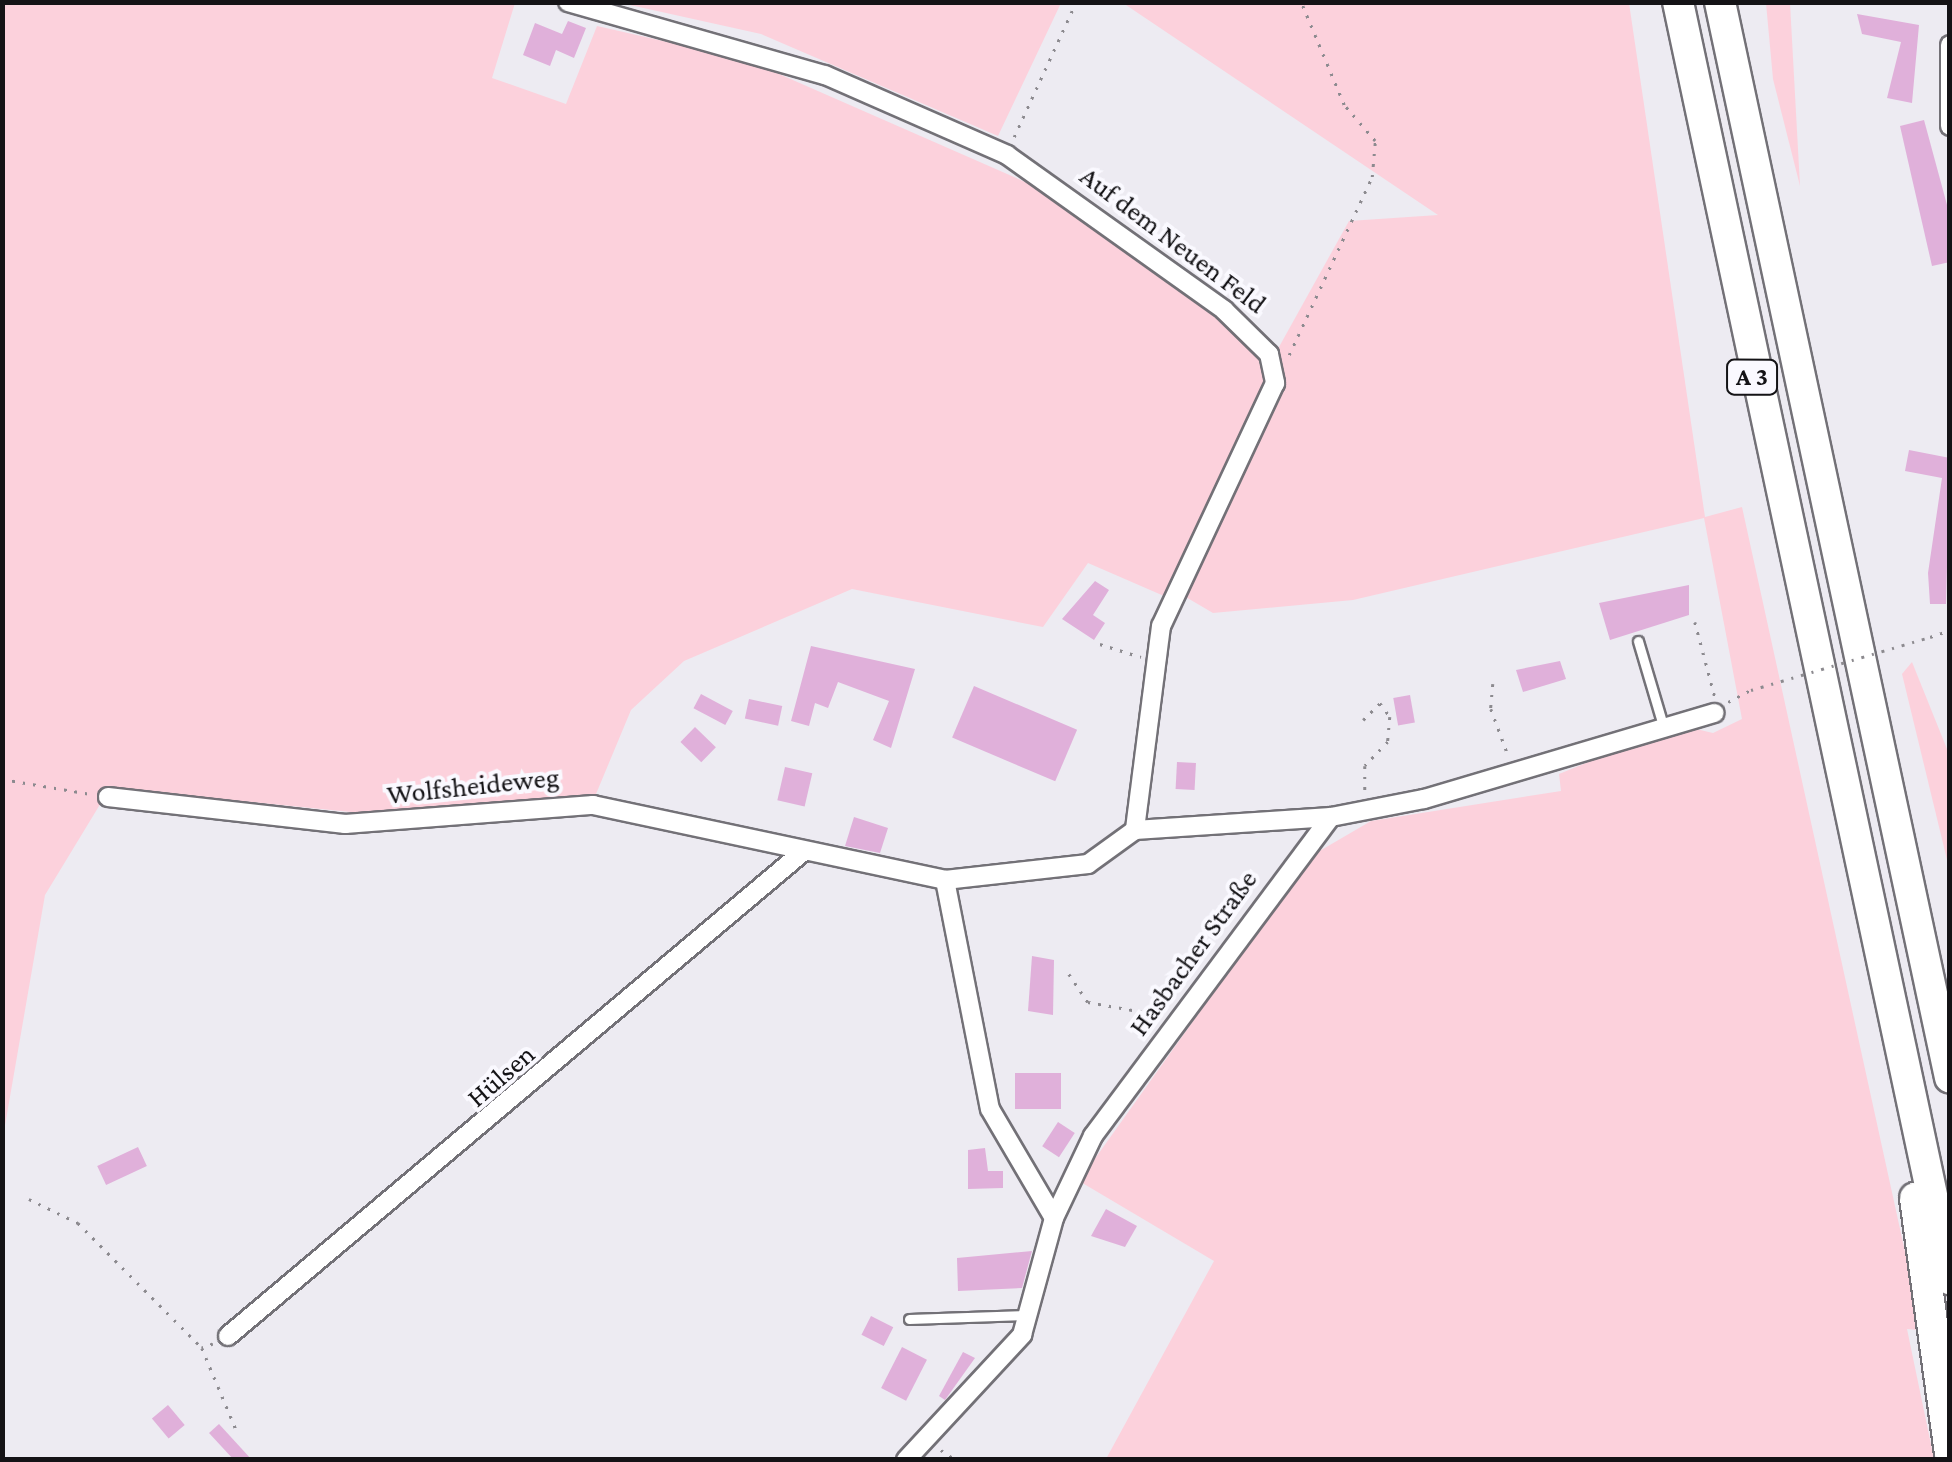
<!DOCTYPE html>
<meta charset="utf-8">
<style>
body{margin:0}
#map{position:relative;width:1952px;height:1462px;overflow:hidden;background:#edebf2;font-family:"Crimson Pro",serif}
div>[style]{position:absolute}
.green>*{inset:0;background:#fcd1dc}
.building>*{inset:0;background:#e0b0da;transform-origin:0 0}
.path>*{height:2.5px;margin-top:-1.25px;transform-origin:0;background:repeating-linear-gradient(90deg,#8c8a8f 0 2.5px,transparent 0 10.5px)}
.roads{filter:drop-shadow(2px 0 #737177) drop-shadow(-2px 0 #737177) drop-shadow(0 2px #737177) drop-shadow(0 -2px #737177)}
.lane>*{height:9px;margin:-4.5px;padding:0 4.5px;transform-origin:4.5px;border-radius:4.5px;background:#fff}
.street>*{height:18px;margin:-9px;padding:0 9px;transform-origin:9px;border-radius:9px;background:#fff}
.highway>*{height:30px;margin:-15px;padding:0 15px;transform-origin:15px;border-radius:15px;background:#fff}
.path-bridge>*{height:2.5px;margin-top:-1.25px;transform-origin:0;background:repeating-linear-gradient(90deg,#8c8a8f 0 2.5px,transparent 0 10.5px)}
span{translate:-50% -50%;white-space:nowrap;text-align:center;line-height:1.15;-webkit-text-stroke:8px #faf9ff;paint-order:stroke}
.shield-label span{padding:2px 8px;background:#faf9ff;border:2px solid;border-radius:8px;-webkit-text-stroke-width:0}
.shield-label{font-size:25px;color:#141316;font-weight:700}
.street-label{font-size:28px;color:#141316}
.frame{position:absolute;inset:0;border:5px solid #141316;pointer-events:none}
</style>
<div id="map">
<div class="green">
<div style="clip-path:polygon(3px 3px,515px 3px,492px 78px,566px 104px,597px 26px,747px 60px,1039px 188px,1213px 308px,1258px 352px,1264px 381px,1255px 416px,1164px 596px,1088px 563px,1043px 627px,852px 589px,684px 661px,631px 710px,596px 794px,381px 815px,110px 788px,45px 895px,3px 1137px)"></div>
<div style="clip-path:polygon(621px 3px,621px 2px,1061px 3px,998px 136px,761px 34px)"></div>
<div style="clip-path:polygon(1123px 3px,1629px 3px,1705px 517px,1742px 507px,1909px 1270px,1919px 1330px,1907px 1329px,1934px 1459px,1106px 1459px,1214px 1261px,1079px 1181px,1311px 856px,1371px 821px,1561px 791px,1559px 774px,1679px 725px,1713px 733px,1742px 719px,1704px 518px,1353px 600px,1213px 613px,1184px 596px,1280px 375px,1279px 347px,1349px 221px,1438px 215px)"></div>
<div style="clip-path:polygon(1766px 3px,1790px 3px,1800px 186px,1773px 79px)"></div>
<div style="clip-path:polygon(1912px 662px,1949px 754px,1949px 868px,1902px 674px)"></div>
</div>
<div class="building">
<div style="clip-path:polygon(1857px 14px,1919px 25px,1912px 103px,1887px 98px,1901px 42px,1862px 34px)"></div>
<div style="clip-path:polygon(568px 21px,586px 28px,574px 58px,556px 50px,550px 66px,523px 55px,535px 23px,562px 34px)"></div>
<div style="clip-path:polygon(1924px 120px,1950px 216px,1950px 262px,1932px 266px,1900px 126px)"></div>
<div style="clip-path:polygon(1909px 450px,1950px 458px,1946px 604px,1930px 604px,1928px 573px,1942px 478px,1905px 471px)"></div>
<div style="clip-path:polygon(1095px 581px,1109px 590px,1093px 615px,1105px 623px,1094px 640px,1062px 619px)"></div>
<div style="clip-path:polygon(1689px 585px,1689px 615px,1610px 640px,1599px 603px)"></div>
<div style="clip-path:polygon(811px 646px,915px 669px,891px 748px,873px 740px,889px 701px,838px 682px,828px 708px,815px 703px,809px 726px,791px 721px)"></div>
<div style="clip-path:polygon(1560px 661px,1566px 679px,1523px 692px,1516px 670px)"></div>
<div style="left:974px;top:686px;width:112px;height:56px;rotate:23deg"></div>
<div style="left:701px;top:694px;width:36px;height:16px;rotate:28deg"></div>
<div style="left:1410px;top:695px;width:28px;height:17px;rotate:80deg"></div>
<div style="left:749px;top:699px;width:34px;height:20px;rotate:12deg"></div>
<div style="left:695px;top:727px;width:29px;height:21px;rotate:44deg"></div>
<div style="left:1177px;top:762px;width:19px;height:27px;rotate:3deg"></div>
<div style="left:785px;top:767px;width:28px;height:34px;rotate:13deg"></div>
<div style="clip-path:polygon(854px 817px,888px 828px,880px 853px,845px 846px)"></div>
<div style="clip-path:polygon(1032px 956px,1054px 960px,1053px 1015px,1028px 1011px)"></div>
<div style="left:1015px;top:1073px;width:46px;height:36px"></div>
<div style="left:1058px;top:1122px;width:20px;height:29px;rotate:33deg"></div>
<div style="left:138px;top:1147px;width:21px;height:45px;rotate:65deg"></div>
<div style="clip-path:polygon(985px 1148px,988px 1171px,1003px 1171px,1003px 1188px,968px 1189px,968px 1150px)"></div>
<div style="clip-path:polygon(1106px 1209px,1137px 1226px,1125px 1247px,1091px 1236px)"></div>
<div style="clip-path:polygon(1032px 1251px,1022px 1288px,958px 1291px,957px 1258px)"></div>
<div style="left:871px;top:1316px;width:25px;height:21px;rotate:27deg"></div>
<div style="left:902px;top:1347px;width:28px;height:46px;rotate:27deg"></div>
<div style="clip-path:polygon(963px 1352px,975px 1358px,945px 1400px,939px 1396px)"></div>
<div style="left:168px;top:1405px;width:26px;height:21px;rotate:50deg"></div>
<div style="clip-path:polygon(219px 1424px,252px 1460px,234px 1460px,209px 1433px)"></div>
</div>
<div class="path">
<div style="left:1014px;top:137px;width:149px;rotate:-65.3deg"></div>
<div style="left:1289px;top:355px;width:196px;rotate:-65deg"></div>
<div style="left:1372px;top:177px;width:36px;rotate:-85deg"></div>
<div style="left:1375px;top:141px;width:48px;rotate:-130.7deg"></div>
<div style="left:1344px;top:105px;width:112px;rotate:-112.7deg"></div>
<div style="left:1695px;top:622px;width:78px;rotate:75.1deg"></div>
<div style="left:1930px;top:637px;width:21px;rotate:-19deg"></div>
<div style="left:1100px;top:644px;width:43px;rotate:17.6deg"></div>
<div style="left:1493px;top:684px;width:25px;rotate:95deg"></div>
<div style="left:1491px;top:709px;width:49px;rotate:69.7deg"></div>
<div style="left:1728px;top:702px;width:26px;rotate:-28deg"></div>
<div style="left:1363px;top:720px;width:24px;rotate:-45deg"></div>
<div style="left:1380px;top:703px;width:17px;rotate:54deg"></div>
<div style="left:1390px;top:717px;width:25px;rotate:95deg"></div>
<div style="left:1388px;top:742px;width:33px;rotate:134deg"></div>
<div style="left:1365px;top:766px;width:28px;rotate:90deg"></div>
<div style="left:2px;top:779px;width:90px;rotate:9.6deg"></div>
<div style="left:1069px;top:974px;width:34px;rotate:56deg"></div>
<div style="left:1088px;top:1002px;width:73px;rotate:10.2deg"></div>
<div style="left:29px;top:1199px;width:55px;rotate:26.1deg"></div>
<div style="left:78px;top:1223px;width:176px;rotate:45.2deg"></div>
<div style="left:213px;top:1344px;width:12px;rotate:160deg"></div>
<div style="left:202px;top:1348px;width:93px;rotate:67.3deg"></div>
<div style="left:941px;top:1450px;width:18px;rotate:34deg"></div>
</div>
<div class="roads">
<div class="lane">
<div style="left:1638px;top:641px;width:84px;rotate:73.5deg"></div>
<div style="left:909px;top:1319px;width:117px;rotate:-2deg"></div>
</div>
<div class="street">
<div style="left:568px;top:2px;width:267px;rotate:15.9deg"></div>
<div style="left:825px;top:75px;width:199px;rotate:23.7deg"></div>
<div style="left:1007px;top:155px;width:267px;rotate:35.5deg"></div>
<div style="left:1224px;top:310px;width:63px;rotate:44.4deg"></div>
<div style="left:1269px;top:354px;width:30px;rotate:78deg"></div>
<div style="left:1275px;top:383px;width:268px;rotate:115.1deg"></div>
<div style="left:1161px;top:626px;width:206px;rotate:97.3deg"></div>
<div style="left:1950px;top:45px;width:81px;rotate:90deg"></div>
<div style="left:108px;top:797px;width:239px;rotate:6.5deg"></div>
<div style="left:345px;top:824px;width:249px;rotate:-4.4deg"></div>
<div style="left:593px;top:805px;width:360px;rotate:12deg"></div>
<div style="left:945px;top:880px;width:144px;rotate:-6.4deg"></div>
<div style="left:1088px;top:864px;width:58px;rotate:-35.9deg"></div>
<div style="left:1135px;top:830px;width:196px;rotate:-3.8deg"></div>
<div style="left:1331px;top:817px;width:95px;rotate:-11deg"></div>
<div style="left:1424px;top:799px;width:303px;rotate:-16.5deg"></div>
<div style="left:945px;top:880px;width:233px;rotate:78.9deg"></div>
<div style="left:990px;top:1109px;width:126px;rotate:59.6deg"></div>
<div style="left:228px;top:1336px;width:753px;rotate:-40.1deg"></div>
<div style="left:906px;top:1460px;width:171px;rotate:-47.1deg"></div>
<div style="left:1022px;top:1335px;width:121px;rotate:-74.7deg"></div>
<div style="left:1054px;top:1218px;width:91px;rotate:-64.6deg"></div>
<div style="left:1093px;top:1136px;width:398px;rotate:-53.3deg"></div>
</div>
<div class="highway">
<div style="left:1678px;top:2px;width:1306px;rotate:77.98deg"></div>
<div style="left:1720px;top:2px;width:1100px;rotate:77.93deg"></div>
<div style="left:1915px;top:1198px;width:258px;rotate:82.2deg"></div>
</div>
</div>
<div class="path-bridge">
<div style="left:1751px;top:690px;width:187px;rotate:-16.5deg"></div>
</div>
<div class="shield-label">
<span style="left:1752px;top:377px">A 3</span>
</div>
<div class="street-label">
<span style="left:1173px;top:240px;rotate:37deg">Auf dem Neuen Feld</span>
<span style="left:473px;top:786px;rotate:-6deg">Wolfsheideweg</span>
<span style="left:1193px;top:953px;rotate:-54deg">Hasbacher Straße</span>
<span style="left:501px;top:1076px;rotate:-41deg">Hülsen</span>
</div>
<div class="frame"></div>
</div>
